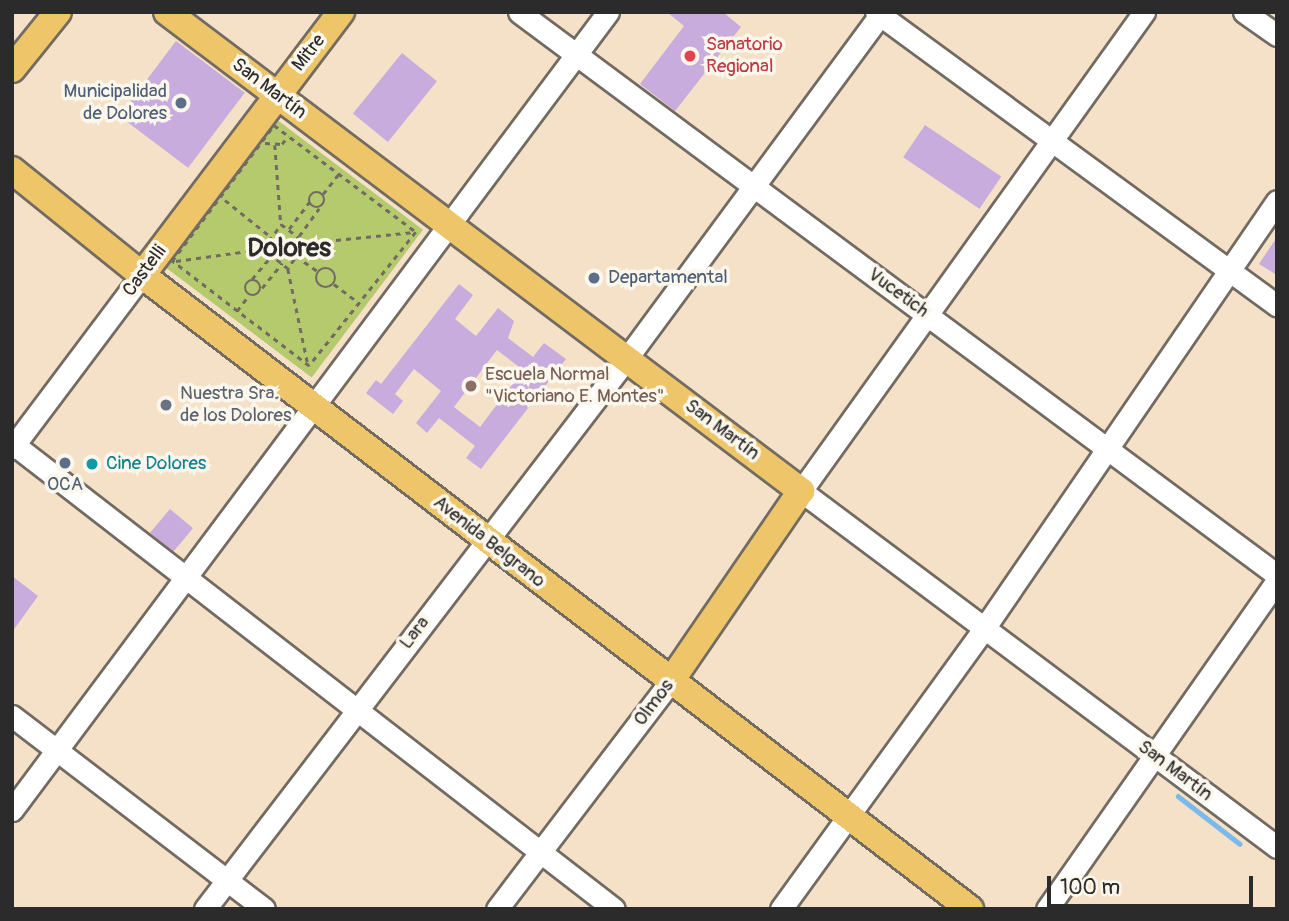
<!DOCTYPE html>
<meta charset="utf-8">
<style>
body{margin:0}
#map{position:relative;width:1289px;height:921px;overflow:hidden;background:#f5e1c7;font-family:Pangolin,sans-serif}
div>[style]{position:absolute}
.green>*{inset:0;background:#b5c96d;transform-origin:0 0}
.stream>*{height:4.5px;margin:-2.25px;padding:0 2.25px;transform-origin:2.25px;border-radius:2.25px;background:#7ab9ed}
.building>*{inset:0;background:#c8acdd;transform-origin:0 0}
.path>*{height:2.5px;margin-top:-1.25px;transform-origin:0;background:repeating-linear-gradient(90deg,#726b62 0 5px,transparent 0 10px)}
.path>.ring{margin:-1.25px;padding:0;box-sizing:content-box;background:none;border:2.5px solid #726b62;border-radius:50%}
.roads{filter:drop-shadow(2px 0 #726b62) drop-shadow(-2px 0 #726b62) drop-shadow(0 2px #726b62) drop-shadow(0 -2px #726b62)}
.minor>*{height:21px;margin:-10.5px;padding:0 10.5px;transform-origin:10.5px;border-radius:10.5px;background:#fff}
.major>*{height:26px;margin:-13px;padding:0 13px;transform-origin:13px;border-radius:13px;background:#eec569}
.dots>*{width:19px;height:19px;translate:-50% -50%;box-sizing:border-box;border:4px solid #fbf7ec;border-radius:50%}
span{translate:-50% -50%;white-space:nowrap;text-align:center;line-height:1.15;-webkit-text-stroke:7px #fbf7ec;paint-order:stroke}
.health-label{font-size:19px;color:#be3a42}
.left{translate:0 -50%;text-align:left}
.street-label{font-size:19px;color:#2b2b2b}
.service-label{font-size:19px;color:#4e5e75}
.right{translate:-100% -50%;text-align:right}
.education-label{font-size:19px;color:#785e54}
.worship-label{font-size:19px;color:#5b616d}
.culture-label{font-size:19px;color:#0d838f}
.district-label{font-size:26px;color:#2b2b2b;font-weight:700}
.frame{position:absolute;inset:0;border:14px solid #2b2b2b;pointer-events:none}
.scale{position:absolute;left:1047px;top:876px;width:206px;height:32px;box-sizing:border-box;border:4px solid #2b2b2b;border-top:0;padding-left:9px;font-size:21px;line-height:24px;white-space:nowrap;color:#2b2b2b;-webkit-text-stroke:5px #fbf7ec;paint-order:stroke}
</style>
<div id="map">
<div class="green">
<div style="left:272px;top:116px;width:189px;height:185px;rotate:37deg"></div>
</div>
<div class="stream">
<div style="left:1178px;top:796px;width:78px;rotate:37.7deg"></div>
</div>
<div class="building">
<div style="clip-path:polygon(667px 12px,723px 12px,741px 27px,675px 111px,640px 84px,684px 26px)"></div>
<div style="left:176px;top:41px;width:86px;height:94px;rotate:37deg"></div>
<div style="left:402px;top:53px;width:45px;height:78px;rotate:39deg"></div>
<div style="left:925px;top:125px;width:92px;height:39px;rotate:34deg"></div>
<div style="clip-path:polygon(1277px 237px,1277px 275px,1259px 264px)"></div>
<div style="clip-path:polygon(evenodd,459px 284px,473px 295px,455px 319px,476px 336px,498px 308px,514px 321px,508px 338px,533px 357px,544px 343px,566px 359px,481px 469px,466px 458px,475px 446px,439px 418px,427px 433px,416px 423px,441px 391px,414px 369px,395px 394px,403px 401px,393px 414px,366px 393px,376px 380px,381px 384px,459px 284px,497px 350px,523px 370px,480px 427px,454px 407px,497px 350px)"></div>
<div style="left:170px;top:509px;width:30px;height:31px;rotate:40deg"></div>
<div style="clip-path:polygon(12px 576px,38px 596px,12px 632px)"></div>
</div>
<div class="path">
<div style="left:274px;top:125px;width:178px;rotate:37deg"></div>
<div style="left:416px;top:232px;width:171px;rotate:128.6deg"></div>
<div style="left:309px;top:366px;width:173px;rotate:-142.5deg"></div>
<div style="left:172px;top:261px;width:170px;rotate:-53.1deg"></div>
<div style="left:265px;top:143px;width:17px;rotate:3deg"></div>
<div style="left:282px;top:144px;width:10px;rotate:-53deg"></div>
<div style="left:275px;top:145px;width:79px;rotate:85.7deg"></div>
<div class="ring" style="left:309px;top:192px;width:13.5px;height:13.5px"></div>
<div style="left:323px;top:194px;width:24px;rotate:-52deg"></div>
<div style="left:225px;top:200px;width:59px;rotate:38.8deg"></div>
<div style="left:281px;top:224px;width:31px;rotate:37deg"></div>
<div style="left:306px;top:243px;width:32px;rotate:125deg"></div>
<div style="left:288px;top:269px;width:32px;rotate:-141deg"></div>
<div style="left:263px;top:249px;width:31px;rotate:-54deg"></div>
<div style="left:289px;top:229px;width:34px;rotate:-53deg"></div>
<div style="left:299px;top:236px;width:34px;rotate:-54deg"></div>
<div style="left:306px;top:243px;width:109px;rotate:-5.8deg"></div>
<div style="left:296px;top:256px;width:28px;rotate:35deg"></div>
<div style="left:176px;top:261px;width:88px;rotate:-7.9deg"></div>
<div class="ring" style="left:316px;top:268px;width:17.5px;height:17.5px"></div>
<div style="left:288px;top:269px;width:98px;rotate:78.2deg"></div>
<div style="left:252px;top:279px;width:31px;rotate:-50deg"></div>
<div class="ring" style="left:245px;top:280px;width:13.5px;height:13.5px"></div>
<div style="left:334px;top:284px;width:31px;rotate:37deg"></div>
<div style="left:262px;top:288px;width:32px;rotate:-51deg"></div>
<div style="left:237px;top:311px;width:20px;rotate:-53deg"></div>
</div>
<div class="roads">
<div class="minor">
<div style="left:519px;top:12px;width:944px;rotate:36.6deg"></div>
<div style="left:876px;top:12px;width:497px;rotate:36.2deg"></div>
<div style="left:1144px;top:12px;width:589px;rotate:125.61deg"></div>
<div style="left:801px;top:491px;width:594px;rotate:36.79deg"></div>
<div style="left:1244px;top:12px;width:40px;rotate:34.9deg"></div>
<div style="left:12px;top:443px;width:761px;rotate:37.74deg"></div>
<div style="left:12px;top:448px;width:216px;rotate:-53.1deg"></div>
<div style="left:12px;top:716px;width:317px;rotate:37.4deg"></div>
<div style="left:12px;top:810px;width:996px;rotate:-53.25deg"></div>
<div style="left:205px;top:909px;width:694px;rotate:-52.55deg"></div>
<div style="left:627px;top:358px;width:430px;rotate:-53.6deg"></div>
<div style="left:497px;top:909px;width:285px;rotate:-52.7deg"></div>
<div style="left:781px;top:909px;width:344px;rotate:-54.1deg"></div>
<div style="left:983px;top:630px;width:520px;rotate:-55.58deg"></div>
<div style="left:1047px;top:909px;width:401px;rotate:-55deg"></div>
</div>
<div class="major">
<div style="left:167px;top:12px;width:795px;rotate:37.07deg"></div>
<div style="left:801px;top:491px;width:232px;rotate:124.4deg"></div>
<div style="left:12px;top:69px;width:73px;rotate:-51.1deg"></div>
<div style="left:12px;top:170px;width:167px;rotate:38.9deg"></div>
<div style="left:142px;top:275px;width:1043px;rotate:37.44deg"></div>
<div style="left:142px;top:275px;width:330px;rotate:-52.9deg"></div>
</div>
</div>
<div class="dots">
<div style="left:690px;top:56px;background:#e0444e"></div>
<div style="left:181px;top:103px;background:#5c6f8a"></div>
<div style="left:594px;top:278px;background:#5c6f8a"></div>
<div style="left:471px;top:386px;background:#8d6e63"></div>
<div style="left:166px;top:405px;background:#6b7280"></div>
<div style="left:65px;top:463px;background:#5c6f8a"></div>
<div style="left:92px;top:464px;background:#0f9aa8"></div>
</div>
<div class="health-label">
<span class="left" style="left:706px;top:56px">Sanatorio<br>Regional</span>
</div>
<div class="street-label">
<span style="left:309px;top:53px;rotate:-52deg">Mitre</span>
<span style="left:269px;top:89px;rotate:37deg">San Martín</span>
<span style="left:145px;top:271px;rotate:-53deg">Castelli</span>
<span style="left:898px;top:293px;rotate:36deg">Vucetich</span>
<span style="left:722px;top:430px;rotate:37deg">San Martín</span>
<span style="left:489px;top:542px;rotate:38deg">Avenida Belgrano</span>
<span style="left:415px;top:633px;rotate:-52deg">Lara</span>
<span style="left:654px;top:703px;rotate:-53deg">Olmos</span>
<span style="left:1175px;top:771px;rotate:37deg">San Martín</span>
</div>
<div class="service-label">
<span class="right" style="left:167px;top:103px">Municipalidad<br>de Dolores</span>
<span class="left" style="left:608px;top:278px">Departamental</span>
<span style="left:65px;top:485px">OCA</span>
</div>
<div class="education-label">
<span class="left" style="left:485px;top:386px">Escuela Normal<br>"Victoriano E. Montes"</span>
</div>
<div class="worship-label">
<span class="left" style="left:180px;top:405px">Nuestra Sra.<br>de los Dolores</span>
</div>
<div class="culture-label">
<span class="left" style="left:106px;top:464px">Cine Dolores</span>
</div>
<div class="district-label">
<span style="left:289px;top:249px">Dolores</span>
</div>
<div class="frame"></div>
<div class="scale">100 m</div>
</div>
